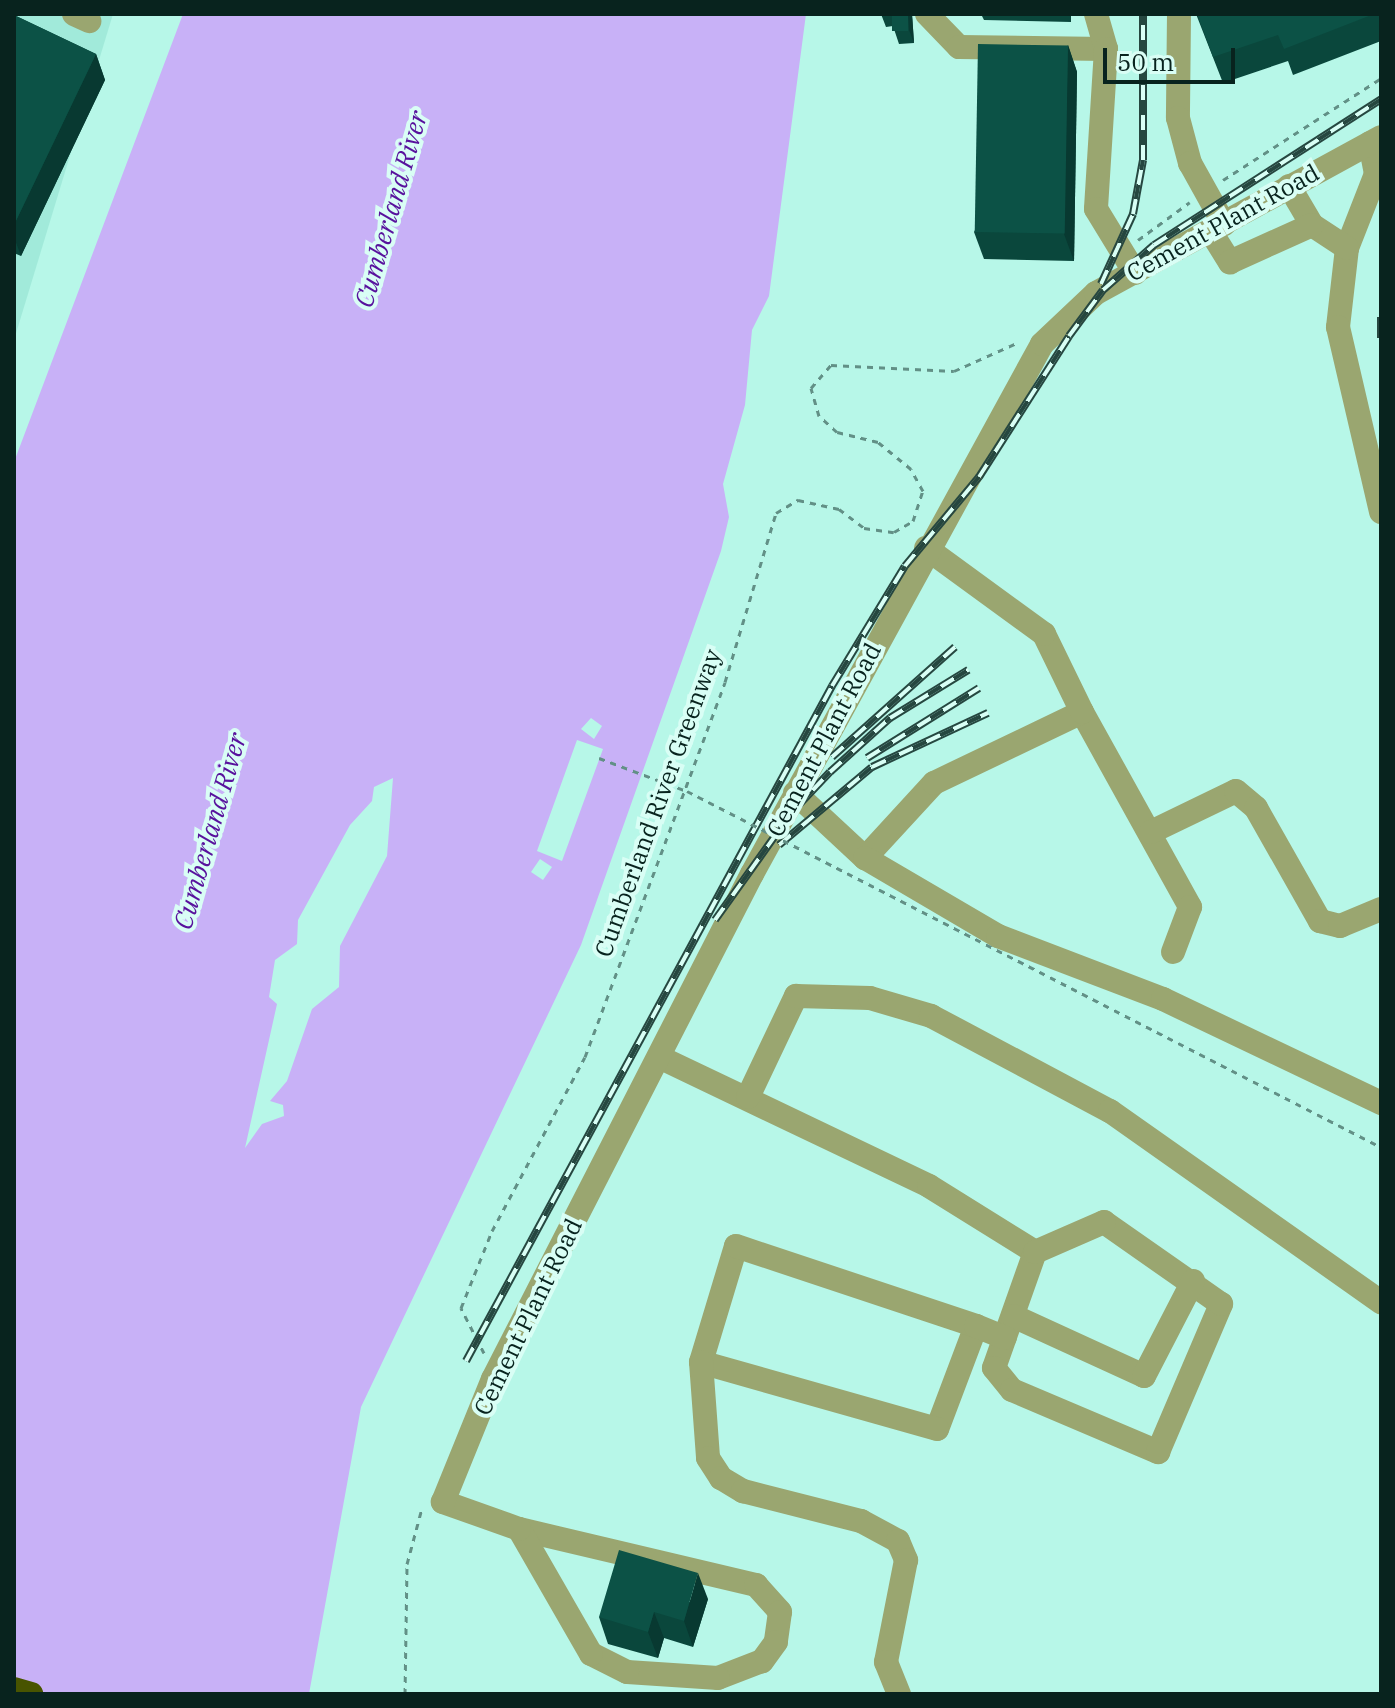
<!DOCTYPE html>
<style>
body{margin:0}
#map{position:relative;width:1395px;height:1708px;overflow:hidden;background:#b7f7e8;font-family:"IBM Plex Serif",serif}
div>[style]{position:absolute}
.built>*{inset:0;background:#a1eada}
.water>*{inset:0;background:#c8b1f7}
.path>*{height:3px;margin-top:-1.5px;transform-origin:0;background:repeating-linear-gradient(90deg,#629086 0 6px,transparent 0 12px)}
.minor>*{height:24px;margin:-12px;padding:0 12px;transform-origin:12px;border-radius:12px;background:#9aa670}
.highway>*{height:24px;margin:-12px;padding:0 12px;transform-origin:12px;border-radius:12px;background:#485400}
.rail>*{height:8px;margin-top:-4px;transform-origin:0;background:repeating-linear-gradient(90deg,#d9fef5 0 15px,#264740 0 30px);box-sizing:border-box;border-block:2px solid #264740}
.path-bridge>*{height:3px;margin-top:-1.5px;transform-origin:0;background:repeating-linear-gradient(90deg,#629086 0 6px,transparent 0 12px)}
.wall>*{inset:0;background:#0a473c}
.shaded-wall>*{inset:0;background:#083931}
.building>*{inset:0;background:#0c5246;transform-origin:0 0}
span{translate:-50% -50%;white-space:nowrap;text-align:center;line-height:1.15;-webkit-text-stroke:8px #d9fef5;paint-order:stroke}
.street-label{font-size:24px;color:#08231e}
.water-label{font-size:26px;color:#58129d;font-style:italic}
.frame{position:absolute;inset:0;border:16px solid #08231e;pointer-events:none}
.scale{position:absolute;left:1103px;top:48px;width:132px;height:36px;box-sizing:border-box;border:4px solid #08231e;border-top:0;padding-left:10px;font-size:24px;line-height:28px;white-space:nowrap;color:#08231e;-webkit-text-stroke:6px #d9fef5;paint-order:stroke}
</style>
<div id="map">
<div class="built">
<div style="clip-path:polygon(14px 14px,113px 14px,14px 340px)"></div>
</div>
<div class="water">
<div style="clip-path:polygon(evenodd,183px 14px,806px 14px,769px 296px,752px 330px,745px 405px,723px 484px,729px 517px,721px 551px,581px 945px,361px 1407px,309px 1694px,14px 1694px,14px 462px,183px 14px,591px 718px,602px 726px,594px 739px,581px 729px,591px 718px,183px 14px,577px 740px,603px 749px,562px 861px,537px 851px,577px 740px,183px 14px,393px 778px,387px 856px,340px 946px,339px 987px,312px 1009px,287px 1081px,270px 1101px,283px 1105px,284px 1116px,262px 1124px,245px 1148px,277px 1004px,269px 997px,275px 960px,297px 944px,298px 920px,350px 825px,372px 801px,374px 787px,393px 778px,183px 14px,540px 859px,552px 867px,543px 880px,531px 872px,540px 859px)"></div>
</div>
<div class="path">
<div style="left:1223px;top:180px;width:188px;rotate:-32.8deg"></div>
<div style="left:1138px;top:240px;width:64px;rotate:-36.2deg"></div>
<div style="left:484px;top:1353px;width:51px;rotate:-117.1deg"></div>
<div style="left:461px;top:1308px;width:83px;rotate:-68.1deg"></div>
<div style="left:492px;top:1231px;width:197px;rotate:-61.9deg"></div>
<div style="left:585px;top:1057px;width:400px;rotate:-69.5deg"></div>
<div style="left:725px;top:682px;width:177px;rotate:-73.2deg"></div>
<div style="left:776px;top:513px;width:26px;rotate:-31deg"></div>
<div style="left:798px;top:500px;width:42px;rotate:12.4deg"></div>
<div style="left:839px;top:509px;width:31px;rotate:37deg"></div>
<div style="left:864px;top:528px;width:30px;rotate:8deg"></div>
<div style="left:894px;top:532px;width:22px;rotate:-30deg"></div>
<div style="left:913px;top:521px;width:32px;rotate:-72deg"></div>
<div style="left:923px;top:491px;width:25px;rotate:-119deg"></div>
<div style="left:911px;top:469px;width:43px;rotate:-140.7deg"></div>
<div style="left:878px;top:442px;width:42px;rotate:-166.3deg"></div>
<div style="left:837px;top:432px;width:24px;rotate:-138deg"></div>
<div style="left:819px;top:416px;width:29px;rotate:-106deg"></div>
<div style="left:811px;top:388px;width:30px;rotate:-49deg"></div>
<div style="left:831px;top:365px;width:123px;rotate:2.8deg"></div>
<div style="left:954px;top:371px;width:69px;rotate:-24deg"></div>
<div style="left:405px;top:1694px;width:130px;rotate:-89.1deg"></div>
<div style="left:407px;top:1564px;width:58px;rotate:-75deg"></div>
</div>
<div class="minor">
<div style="left:74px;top:14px;width:17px;rotate:25deg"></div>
<div style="left:927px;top:14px;width:46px;rotate:45.9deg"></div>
<div style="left:959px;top:47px;width:147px;rotate:0.8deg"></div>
<div style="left:1096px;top:14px;width:36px;rotate:74deg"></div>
<div style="left:1106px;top:49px;width:160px;rotate:93.6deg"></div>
<div style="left:1096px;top:209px;width:75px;rotate:58.6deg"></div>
<div style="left:1179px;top:14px;width:104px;rotate:90.6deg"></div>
<div style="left:1178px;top:118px;width:47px;rotate:75.1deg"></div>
<div style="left:1190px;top:163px;width:70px;rotate:60.9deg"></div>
<div style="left:1370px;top:143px;width:32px;rotate:79deg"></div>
<div style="left:1376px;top:174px;width:79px;rotate:111.4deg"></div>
<div style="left:1347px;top:248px;width:80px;rotate:96.5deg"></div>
<div style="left:1338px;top:327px;width:190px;rotate:76.9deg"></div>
<div style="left:1289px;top:186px;width:45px;rotate:59.5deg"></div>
<div style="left:1312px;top:225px;width:42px;rotate:33.3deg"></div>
<div style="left:1211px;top:232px;width:36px;rotate:58deg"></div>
<div style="left:1230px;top:262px;width:90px;rotate:-24.3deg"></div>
<div style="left:1082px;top:712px;width:223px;rotate:61deg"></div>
<div style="left:1190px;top:907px;width:48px;rotate:110.7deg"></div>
<div style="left:795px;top:793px;width:96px;rotate:42.9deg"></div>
<div style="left:865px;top:858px;width:102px;rotate:-47.4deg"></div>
<div style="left:934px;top:783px;width:164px;rotate:-25.6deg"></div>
<div style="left:1082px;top:712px;width:87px;rotate:-116deg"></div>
<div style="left:1044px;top:634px;width:146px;rotate:-143.9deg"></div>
<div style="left:1151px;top:832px;width:94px;rotate:-25.8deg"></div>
<div style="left:1236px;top:791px;width:26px;rotate:40deg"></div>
<div style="left:1256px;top:808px;width:130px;rotate:60.5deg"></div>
<div style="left:1320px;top:921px;width:21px;rotate:14deg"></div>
<div style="left:1340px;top:926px;width:44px;rotate:-22.5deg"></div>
<div style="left:865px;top:858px;width:154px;rotate:30.4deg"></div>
<div style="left:998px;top:936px;width:177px;rotate:20.9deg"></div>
<div style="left:1163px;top:999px;width:242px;rotate:25.5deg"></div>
<div style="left:659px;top:1057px;width:299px;rotate:25.5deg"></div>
<div style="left:929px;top:1186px;width:125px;rotate:31.9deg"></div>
<div style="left:1035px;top:1252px;width:123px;rotate:109.5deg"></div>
<div style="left:994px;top:1368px;width:28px;rotate:51deg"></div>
<div style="left:1012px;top:1390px;width:159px;rotate:23deg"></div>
<div style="left:1158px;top:1452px;width:161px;rotate:-66.9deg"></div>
<div style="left:1221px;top:1304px;width:143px;rotate:-145deg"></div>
<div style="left:1104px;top:1222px;width:75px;rotate:156.5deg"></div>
<div style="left:748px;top:1097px;width:112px;rotate:-64.6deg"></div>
<div style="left:796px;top:996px;width:74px;rotate:1.5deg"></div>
<div style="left:870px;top:998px;width:64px;rotate:16.4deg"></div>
<div style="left:931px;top:1016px;width:203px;rotate:28deg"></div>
<div style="left:1110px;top:1111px;width:332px;rotate:35.2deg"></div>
<div style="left:1013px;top:1316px;width:144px;rotate:24.6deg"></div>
<div style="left:1144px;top:1376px;width:107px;rotate:-62.7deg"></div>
<div style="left:976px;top:1326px;width:110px;rotate:110.7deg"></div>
<div style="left:937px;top:1429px;width:245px;rotate:-164.2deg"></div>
<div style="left:701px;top:1362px;width:121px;rotate:-73.2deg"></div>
<div style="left:736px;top:1246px;width:253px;rotate:18.4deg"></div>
<div style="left:976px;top:1326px;width:31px;rotate:22deg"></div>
<div style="left:701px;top:1362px;width:96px;rotate:85.8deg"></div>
<div style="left:708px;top:1458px;width:24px;rotate:57deg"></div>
<div style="left:721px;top:1478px;width:26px;rotate:31deg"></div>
<div style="left:743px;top:1491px;width:122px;rotate:14.3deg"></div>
<div style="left:861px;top:1521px;width:42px;rotate:28.4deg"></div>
<div style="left:898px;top:1541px;width:21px;rotate:67deg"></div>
<div style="left:906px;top:1560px;width:104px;rotate:101.1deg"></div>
<div style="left:886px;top:1662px;width:35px;rotate:68deg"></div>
<div style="left:519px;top:1529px;width:244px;rotate:13.3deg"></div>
<div style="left:756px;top:1585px;width:36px;rotate:48deg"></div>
<div style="left:780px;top:1612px;width:30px;rotate:98deg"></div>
<div style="left:776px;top:1642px;width:24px;rotate:126deg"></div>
<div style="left:762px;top:1661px;width:47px;rotate:158.9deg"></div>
<div style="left:718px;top:1678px;width:91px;rotate:-176.2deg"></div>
<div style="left:627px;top:1672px;width:40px;rotate:-153.4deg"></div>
<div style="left:591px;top:1654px;width:144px;rotate:-119.9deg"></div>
<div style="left:519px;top:1529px;width:81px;rotate:-160.4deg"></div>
<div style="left:443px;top:1502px;width:133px;rotate:-67.9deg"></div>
<div style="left:493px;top:1379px;width:568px;rotate:-62.85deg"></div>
<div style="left:752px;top:874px;width:604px;rotate:-61.31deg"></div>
<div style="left:1042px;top:344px;width:74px;rotate:-43.4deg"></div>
<div style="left:1096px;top:293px;width:325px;rotate:-28.7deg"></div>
</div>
<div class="highway">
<div style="left:14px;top:1689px;width:18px;rotate:16deg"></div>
</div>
<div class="rail">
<div style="left:1101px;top:284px;width:77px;rotate:-65.4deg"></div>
<div style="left:1133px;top:214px;width:55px;rotate:-79.5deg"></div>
<div style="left:1143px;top:160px;width:146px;rotate:-90deg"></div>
<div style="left:1381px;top:317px;width:21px;rotate:90deg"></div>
<div style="left:832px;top:757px;width:165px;rotate:-41.8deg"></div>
<div style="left:867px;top:758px;width:132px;rotate:-32deg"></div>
<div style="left:779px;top:845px;width:121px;rotate:-40deg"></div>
<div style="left:872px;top:767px;width:128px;rotate:-25deg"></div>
<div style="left:715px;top:920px;width:133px;rotate:-54.5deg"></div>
<div style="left:792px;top:812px;width:55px;rotate:-46.5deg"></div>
<div style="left:830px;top:772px;width:81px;rotate:-42deg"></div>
<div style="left:890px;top:718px;width:92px;rotate:-31.6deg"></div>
<div style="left:466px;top:1361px;width:768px;rotate:-61.53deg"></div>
<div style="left:832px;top:686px;width:140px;rotate:-58.7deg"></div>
<div style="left:905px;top:566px;width:116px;rotate:-50.3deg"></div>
<div style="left:979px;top:477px;width:167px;rotate:-57.4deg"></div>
<div style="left:1069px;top:336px;width:57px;rotate:-53.5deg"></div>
<div style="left:1103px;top:290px;width:68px;rotate:-41.4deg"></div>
<div style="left:1154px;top:245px;width:270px;rotate:-32.7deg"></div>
</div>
<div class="path-bridge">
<div style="left:599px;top:758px;width:94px;rotate:20.6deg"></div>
<div style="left:687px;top:791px;width:780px;rotate:27.16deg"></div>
</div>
<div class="wall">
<div style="clip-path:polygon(881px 14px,912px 14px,914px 43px,899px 44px,893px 26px,886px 27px)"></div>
<div style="clip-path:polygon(981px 14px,1071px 14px,1071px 22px,984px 20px)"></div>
<div style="clip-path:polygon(1196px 14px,1381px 14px,1381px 41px,1293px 75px,1288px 61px,1223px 83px)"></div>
<div style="clip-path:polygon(14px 15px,96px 54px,105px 80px,21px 256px,14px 253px)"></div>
<div style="clip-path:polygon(1068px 45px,1077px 72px,1074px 261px,984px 259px,974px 232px)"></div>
<div style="clip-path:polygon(708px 1599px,693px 1647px,664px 1638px,658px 1658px,608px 1644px,599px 1617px)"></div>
</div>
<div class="shaded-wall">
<div style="clip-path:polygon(908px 14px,912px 14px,914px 43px,909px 30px)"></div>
<div style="clip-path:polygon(1068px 45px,1077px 72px,1074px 261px,1064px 234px)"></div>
<div style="clip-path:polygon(96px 54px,105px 80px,21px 256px,14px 237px,14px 225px)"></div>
<div style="clip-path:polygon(698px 1573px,708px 1599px,693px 1647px,684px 1621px)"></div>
<div style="clip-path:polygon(654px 1612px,664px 1638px,658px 1658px,648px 1632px)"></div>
</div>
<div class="building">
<div style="left:892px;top:14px;width:16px;height:17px"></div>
<div style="clip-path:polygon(1197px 14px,1374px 14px,1284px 49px,1278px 35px,1213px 57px)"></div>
<div style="clip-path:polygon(14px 15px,96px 54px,14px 225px)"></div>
<div style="left:978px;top:44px;width:90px;height:188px;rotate:1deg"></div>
<div style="clip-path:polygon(619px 1550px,698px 1573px,684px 1621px,654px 1612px,648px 1632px,599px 1617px)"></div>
</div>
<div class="street-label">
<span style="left:1223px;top:223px;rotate:-29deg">Cement Plant Road</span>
<span style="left:824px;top:740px;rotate:-62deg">Cement Plant Road</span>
<span style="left:658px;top:803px;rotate:-70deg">Cumberland River Greenway</span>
<span style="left:528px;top:1317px;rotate:-64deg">Cement Plant Road</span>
</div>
<div class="water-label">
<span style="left:391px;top:209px;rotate:-74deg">Cumberland River</span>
<span style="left:210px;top:831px;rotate:-74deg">Cumberland River</span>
</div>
<div class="frame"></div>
<div class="scale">50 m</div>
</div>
